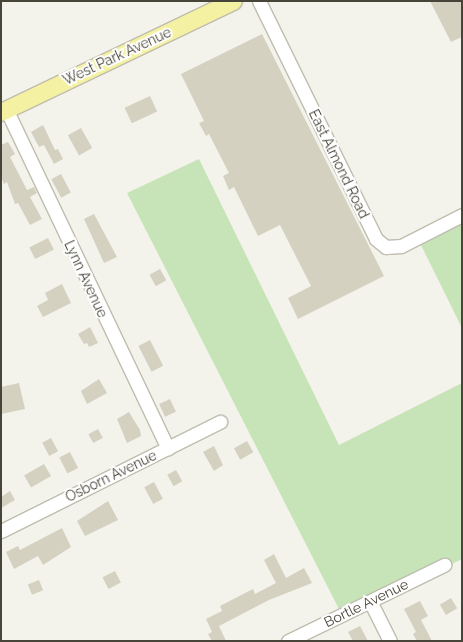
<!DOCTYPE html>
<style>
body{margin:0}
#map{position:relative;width:463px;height:642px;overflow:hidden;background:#f4f3eb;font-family:Raleway,sans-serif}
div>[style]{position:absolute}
.green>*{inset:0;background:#c6e4b7}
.building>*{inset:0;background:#d4d1c1;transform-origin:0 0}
.roads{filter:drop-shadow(1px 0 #bfbdae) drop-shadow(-1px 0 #bfbdae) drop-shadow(0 1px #bfbdae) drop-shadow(0 -1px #bfbdae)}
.minor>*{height:13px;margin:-6.5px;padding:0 6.5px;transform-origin:6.5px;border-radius:6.5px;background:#fff}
.major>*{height:17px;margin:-8.5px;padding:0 8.5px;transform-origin:8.5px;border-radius:8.5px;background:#f5f1a2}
span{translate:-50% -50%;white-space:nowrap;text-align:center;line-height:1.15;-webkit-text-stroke:4px #fff;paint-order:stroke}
.street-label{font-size:14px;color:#474539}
.frame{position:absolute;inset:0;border:2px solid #474539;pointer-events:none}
</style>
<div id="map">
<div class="green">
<div style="clip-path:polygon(199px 159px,339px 445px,462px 383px,462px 559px,343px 617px,127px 193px)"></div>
<div style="clip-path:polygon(462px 214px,462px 328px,417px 237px)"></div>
</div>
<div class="building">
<div style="clip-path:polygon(430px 1px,462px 1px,462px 37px,451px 42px)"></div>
<div style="clip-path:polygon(262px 34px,384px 276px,298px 319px,288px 298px,311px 286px,280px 225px,258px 236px,234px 187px,229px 190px,223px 176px,229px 173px,209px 134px,206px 136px,199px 123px,204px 121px,181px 74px)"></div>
<div style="left:150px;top:96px;width:17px;height:28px;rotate:65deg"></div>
<div style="clip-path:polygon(43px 125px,55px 150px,58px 149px,63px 159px,54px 164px,44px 145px,39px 147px,31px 132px)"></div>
<div style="left:81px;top:128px;width:23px;height:15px;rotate:61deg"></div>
<div style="clip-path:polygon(8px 142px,15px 154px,10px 157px,27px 190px,34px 187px,37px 193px,30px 197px,42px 219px,30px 225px,18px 203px,15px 204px,7px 182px,4px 184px,1px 177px,1px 145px)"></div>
<div style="left:61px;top:174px;width:21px;height:11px;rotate:62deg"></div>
<div style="clip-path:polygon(94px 214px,117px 257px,104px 263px,84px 219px)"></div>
<div style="left:48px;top:238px;width:13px;height:21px;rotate:63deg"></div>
<div style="left:160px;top:269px;width:13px;height:12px;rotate:61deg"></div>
<div style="clip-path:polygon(62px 284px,71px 303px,43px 317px,37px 306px,48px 300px,45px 293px)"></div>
<div style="clip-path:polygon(90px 327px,98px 343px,89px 347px,87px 343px,84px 344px,78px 334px)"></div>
<div style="left:150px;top:340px;width:29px;height:13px;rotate:63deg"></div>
<div style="clip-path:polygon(99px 379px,107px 393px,87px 404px,81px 391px)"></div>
<div style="clip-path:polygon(19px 383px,25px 409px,1px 414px,1px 387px)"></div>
<div style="left:170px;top:399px;width:14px;height:12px;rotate:65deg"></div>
<div style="clip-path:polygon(129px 412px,140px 430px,141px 436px,127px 443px,117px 419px)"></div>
<div style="left:98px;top:429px;width:10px;height:11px;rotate:61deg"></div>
<div style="left:51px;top:438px;width:15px;height:10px;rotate:62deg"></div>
<div style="left:247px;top:441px;width:13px;height:15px;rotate:61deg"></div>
<div style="clip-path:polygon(214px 446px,223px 465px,214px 471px,203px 452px)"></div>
<div style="left:70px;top:452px;width:18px;height:12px;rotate:63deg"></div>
<div style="left:44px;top:464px;width:14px;height:23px;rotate:60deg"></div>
<div style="left:176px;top:470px;width:13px;height:10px;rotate:61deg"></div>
<div style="left:154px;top:482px;width:19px;height:11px;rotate:62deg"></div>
<div style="clip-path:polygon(10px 491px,15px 500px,1px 508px,1px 497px)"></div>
<div style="clip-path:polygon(108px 501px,118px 520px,85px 536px,77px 521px)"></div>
<div style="clip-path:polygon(62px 528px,71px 547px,43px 565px,38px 556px,14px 569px,6px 552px,18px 546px,20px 550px)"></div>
<div style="clip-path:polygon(274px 554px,286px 578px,304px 568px,312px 583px,269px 600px,219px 626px,226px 641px,212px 641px,208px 634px,212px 632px,206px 619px,222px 611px,220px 606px,253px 589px,255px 594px,276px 583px,264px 560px)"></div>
<div style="left:115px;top:571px;width:13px;height:14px;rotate:63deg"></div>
<div style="left:39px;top:580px;width:11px;height:12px;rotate:68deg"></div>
<div style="left:451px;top:598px;width:12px;height:13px;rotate:59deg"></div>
<div style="clip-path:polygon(420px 601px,428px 616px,421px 620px,432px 641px,417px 641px,413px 634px,416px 632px,404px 609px)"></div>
<div style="clip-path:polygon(360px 626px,368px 641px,353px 641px,348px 632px)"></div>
</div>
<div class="roads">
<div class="minor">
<div style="left:259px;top:1px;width:265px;rotate:63.8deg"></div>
<div style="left:376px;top:239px;width:13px;rotate:39deg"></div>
<div style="left:386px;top:247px;width:15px;rotate:-4deg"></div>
<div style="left:401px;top:246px;width:68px;rotate:-26.9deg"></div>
<div style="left:6px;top:109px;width:376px;rotate:64.5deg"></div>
<div style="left:1px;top:531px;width:245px;rotate:-26.5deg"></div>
<div style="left:367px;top:603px;width:5px;rotate:22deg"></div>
<div style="left:372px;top:605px;width:40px;rotate:63.4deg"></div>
<div style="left:288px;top:641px;width:174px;rotate:-26deg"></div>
</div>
<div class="major">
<div style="left:1px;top:112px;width:257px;rotate:-25.6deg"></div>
</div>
</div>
<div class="street-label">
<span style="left:117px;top:56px;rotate:-25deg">West Park Avenue</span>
<span style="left:339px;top:164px;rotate:64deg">East Almond Road</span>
<span style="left:86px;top:279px;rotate:65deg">Lynn Avenue</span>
<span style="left:111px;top:476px;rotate:-26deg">Osborn Avenue</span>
<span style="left:366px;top:603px;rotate:-26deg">Bortle Avenue</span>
</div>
<div class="frame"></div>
</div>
